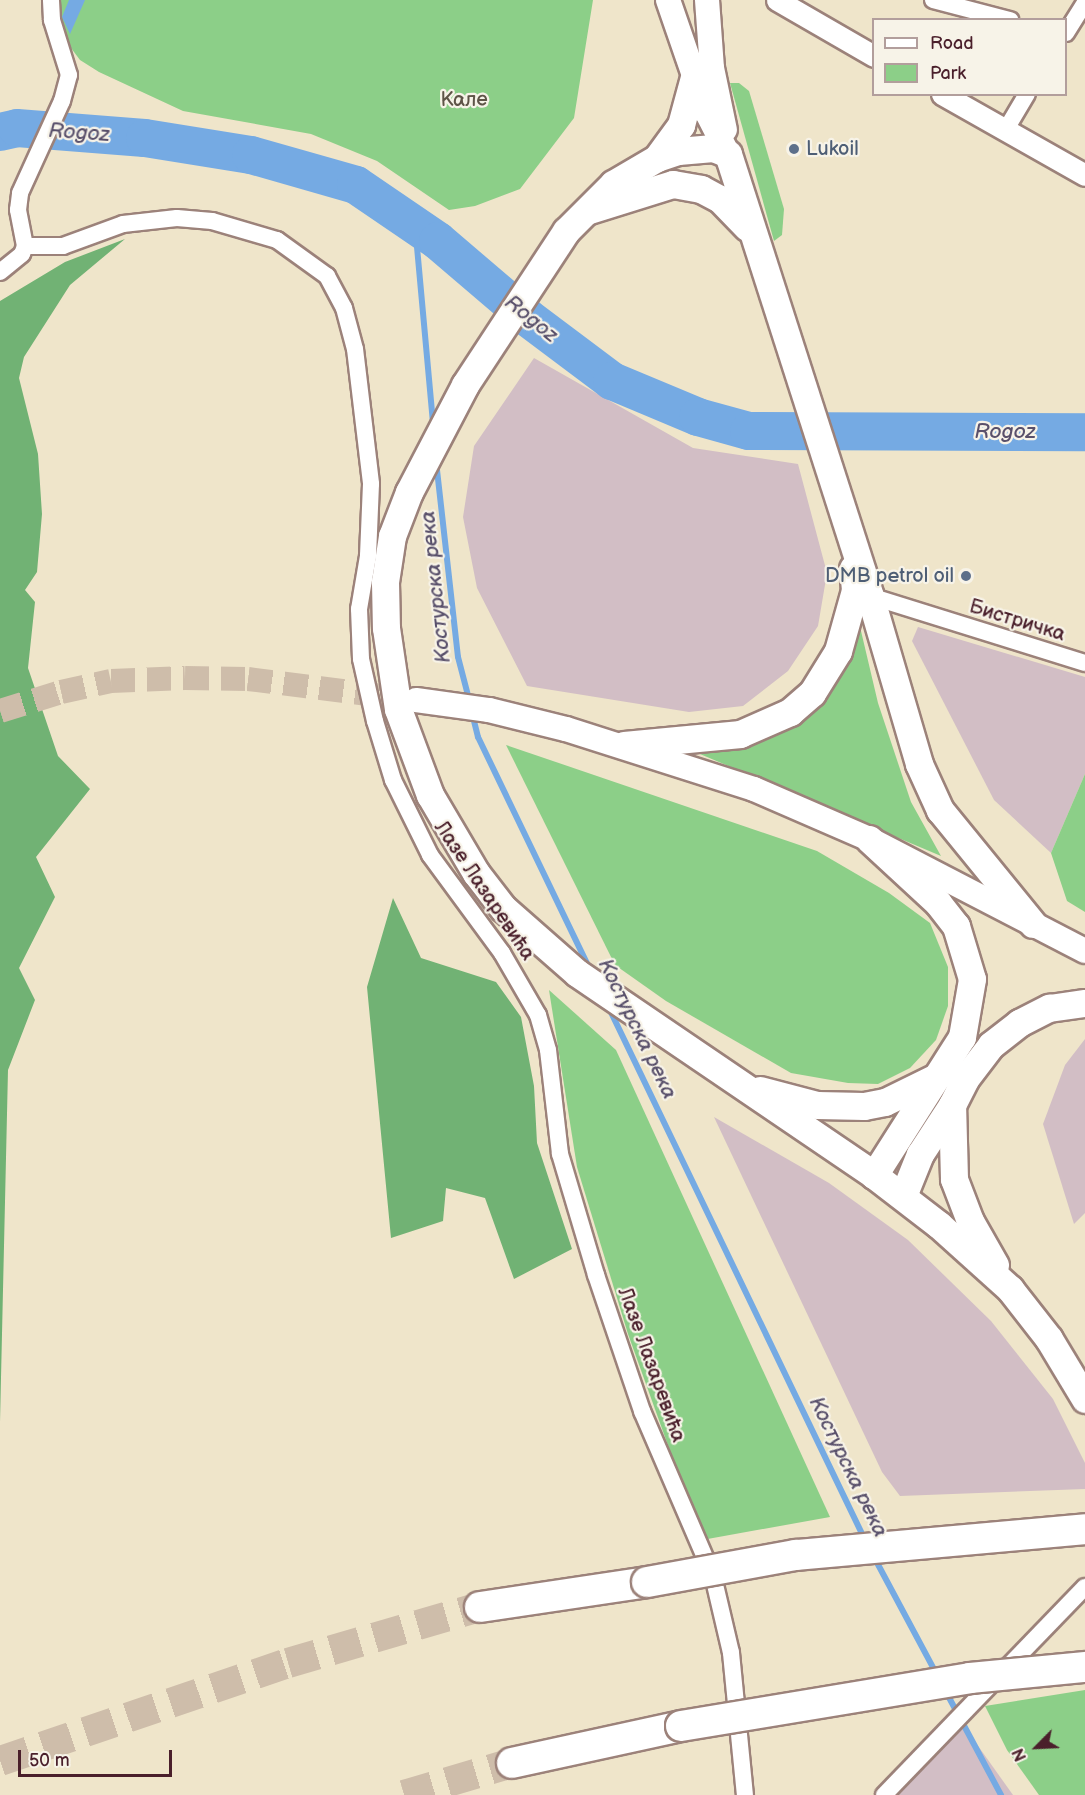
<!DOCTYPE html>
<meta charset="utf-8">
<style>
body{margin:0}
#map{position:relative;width:1085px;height:1795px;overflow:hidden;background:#efe5ca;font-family:"Balsamiq Sans",sans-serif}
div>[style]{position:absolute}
.industrial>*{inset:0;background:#d2bec5}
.green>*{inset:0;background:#8ccf88}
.forest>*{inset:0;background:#71b274}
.water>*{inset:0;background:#75aae3}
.stream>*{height:6px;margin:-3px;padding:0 3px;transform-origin:3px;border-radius:3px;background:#75aae3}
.river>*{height:38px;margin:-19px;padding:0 19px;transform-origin:19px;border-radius:19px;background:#75aae3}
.secondary-tunnel>*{height:24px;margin-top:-12px;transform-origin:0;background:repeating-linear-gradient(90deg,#cebdaa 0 24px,transparent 0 36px)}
.motorway-tunnel>*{height:30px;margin-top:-15px;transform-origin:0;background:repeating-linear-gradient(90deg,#cebdaa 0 30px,transparent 0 45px)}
.roads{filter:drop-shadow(2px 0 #9c827a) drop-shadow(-2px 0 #9c827a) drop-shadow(0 2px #9c827a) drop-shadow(0 -2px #9c827a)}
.minor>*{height:16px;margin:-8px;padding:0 8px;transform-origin:8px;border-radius:8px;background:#fff}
.tertiary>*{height:21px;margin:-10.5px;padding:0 10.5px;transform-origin:10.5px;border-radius:10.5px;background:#fff}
.secondary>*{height:24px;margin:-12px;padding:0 12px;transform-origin:12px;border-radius:12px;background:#fff}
.primary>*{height:27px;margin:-13.5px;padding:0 13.5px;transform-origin:13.5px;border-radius:13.5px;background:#fff}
.motorway>*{height:30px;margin:-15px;padding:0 15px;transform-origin:15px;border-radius:15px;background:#fff}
.bridges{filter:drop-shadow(2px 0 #9c827a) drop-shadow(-2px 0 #9c827a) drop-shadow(0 2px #9c827a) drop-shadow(0 -2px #9c827a)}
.motorway-bridge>*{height:30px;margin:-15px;padding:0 15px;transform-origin:15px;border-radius:15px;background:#fff}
.dots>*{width:16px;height:16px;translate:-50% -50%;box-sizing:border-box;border:3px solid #f7f3e8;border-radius:50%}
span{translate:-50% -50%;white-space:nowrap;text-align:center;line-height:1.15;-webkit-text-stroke:4.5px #f7f3e8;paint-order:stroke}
.park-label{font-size:20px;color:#5e5447}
.service-label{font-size:20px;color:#4e5e75}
.left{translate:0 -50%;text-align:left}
.right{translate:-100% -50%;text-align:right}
.street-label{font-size:20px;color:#4a1f2b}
.water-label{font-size:21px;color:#59506b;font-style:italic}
.legend{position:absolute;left:872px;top:18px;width:195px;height:78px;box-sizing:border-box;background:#f7f3e8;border:2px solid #b29e9c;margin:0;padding:8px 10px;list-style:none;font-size:18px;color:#4a1f2b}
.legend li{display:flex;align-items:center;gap:12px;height:30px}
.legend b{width:30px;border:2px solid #b29e9c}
.north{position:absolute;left:1007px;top:1717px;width:60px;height:60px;-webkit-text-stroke:4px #f7f3e8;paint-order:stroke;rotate:246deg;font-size:16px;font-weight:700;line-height:24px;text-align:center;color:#4a1f2b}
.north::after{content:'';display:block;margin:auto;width:21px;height:27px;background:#4a1f2b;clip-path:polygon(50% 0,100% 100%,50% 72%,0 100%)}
.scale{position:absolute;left:18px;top:1750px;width:154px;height:27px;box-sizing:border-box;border:3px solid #4a1f2b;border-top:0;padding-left:8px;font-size:18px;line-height:21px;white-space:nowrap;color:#4a1f2b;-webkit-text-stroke:4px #f7f3e8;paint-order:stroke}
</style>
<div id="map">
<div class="industrial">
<div style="clip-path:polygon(534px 358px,693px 448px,798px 464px,827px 573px,818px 626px,788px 671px,743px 706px,689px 712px,527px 686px,477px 588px,463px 517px,474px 446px)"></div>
<div style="clip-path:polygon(918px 627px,1085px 677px,1085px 774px,1051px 853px,994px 800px,912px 641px)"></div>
<div style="clip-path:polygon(1085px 1039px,1085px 1213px,1074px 1224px,1043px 1124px,1065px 1065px)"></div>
<div style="clip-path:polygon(714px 1117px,829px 1183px,908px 1240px,991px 1321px,1053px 1399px,1085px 1463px,1085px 1489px,900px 1496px,882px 1472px)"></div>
<div style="clip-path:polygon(961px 1722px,1013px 1795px,892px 1795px)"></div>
</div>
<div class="green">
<div style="clip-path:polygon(57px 0,593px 0,574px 118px,520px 189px,475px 206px,449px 210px,377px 161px,311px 134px,183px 111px,99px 72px,80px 60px,65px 40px,59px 25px)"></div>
<div style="clip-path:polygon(730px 83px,739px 83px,749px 91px,784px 209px,782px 235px,774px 241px)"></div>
<div style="clip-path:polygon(857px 614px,878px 703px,911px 802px,941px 856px,700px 754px,747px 744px,784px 725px)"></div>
<div style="clip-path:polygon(506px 745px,817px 851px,889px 893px,930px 923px,948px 967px,948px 1006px,936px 1040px,910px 1068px,878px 1084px,848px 1083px,791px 1073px,666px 1001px,615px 965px)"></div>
<div style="clip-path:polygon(1085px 774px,1085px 912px,1067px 901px,1051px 853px)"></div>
<div style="clip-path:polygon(549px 990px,616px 1050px,830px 1517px,702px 1540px,628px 1334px,577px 1167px)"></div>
<div style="clip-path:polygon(1085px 1690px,1085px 1795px,1039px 1795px,1007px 1750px,985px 1706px)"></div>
</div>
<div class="forest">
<div style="clip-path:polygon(125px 239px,70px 285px,24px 357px,19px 378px,38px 454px,42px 514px,37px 572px,25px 590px,35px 602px,28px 668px,58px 756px,90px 789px,36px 857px,55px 897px,19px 968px,35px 1000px,8px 1070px,0 1422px,0 301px,65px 262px)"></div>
<div style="clip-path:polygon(393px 898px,421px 958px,496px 982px,521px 1017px,534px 1086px,537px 1143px,572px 1249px,514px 1279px,485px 1198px,446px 1188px,443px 1221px,391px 1238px,367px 987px)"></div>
</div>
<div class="water">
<div style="clip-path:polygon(69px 0,85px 0,70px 34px,62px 17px)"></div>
</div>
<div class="stream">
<div style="left:415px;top:225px;width:200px;rotate:84.8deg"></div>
<div style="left:436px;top:461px;width:197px;rotate:83.6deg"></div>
<div style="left:458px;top:657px;width:48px;rotate:75.4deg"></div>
<div style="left:472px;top:713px;width:25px;rotate:76deg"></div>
<div style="left:478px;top:737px;width:259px;rotate:64.3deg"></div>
<div style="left:608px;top:1006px;width:593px;rotate:64.3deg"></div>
<div style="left:874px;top:1557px;width:134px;rotate:61.9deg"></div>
<div style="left:945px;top:1690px;width:119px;rotate:61.9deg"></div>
</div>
<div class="river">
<div style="left:0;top:132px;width:17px;rotate:-13deg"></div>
<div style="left:17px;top:128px;width:128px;rotate:4.5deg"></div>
<div style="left:145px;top:138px;width:107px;rotate:9.1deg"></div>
<div style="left:251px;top:155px;width:109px;rotate:15.9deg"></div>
<div style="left:356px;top:185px;width:99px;rotate:34.3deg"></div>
<div style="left:438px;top:241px;width:118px;rotate:40.5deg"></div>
<div style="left:528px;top:318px;width:105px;rotate:36.9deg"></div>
<div style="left:612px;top:381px;width:93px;rotate:22.7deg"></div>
<div style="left:698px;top:417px;width:53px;rotate:15.4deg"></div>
<div style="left:749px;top:431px;width:336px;rotate:0.2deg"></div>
</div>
<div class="secondary-tunnel">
<div style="left:0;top:711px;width:64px;rotate:-17.3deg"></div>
<div style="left:61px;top:692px;width:51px;rotate:-12.4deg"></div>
<div style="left:111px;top:681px;width:74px;rotate:-2.3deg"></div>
<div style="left:185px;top:678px;width:63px;rotate:0.9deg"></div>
<div style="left:248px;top:679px;width:167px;rotate:7.2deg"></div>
</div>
<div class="motorway-tunnel">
<div style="left:0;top:1761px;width:304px;rotate:-18.8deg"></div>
<div style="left:288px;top:1663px;width:200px;rotate:-16.3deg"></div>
<div style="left:404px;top:1795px;width:113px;rotate:-16.5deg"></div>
</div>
<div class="roads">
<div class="minor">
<div style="left:933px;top:0;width:80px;rotate:14.6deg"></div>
<div style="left:1066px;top:33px;width:36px;rotate:-58deg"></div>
<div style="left:1005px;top:131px;width:43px;rotate:-59.3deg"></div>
<div style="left:25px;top:246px;width:38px"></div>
<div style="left:63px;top:246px;width:64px;rotate:-20.1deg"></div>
<div style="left:123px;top:224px;width:54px;rotate:-6.3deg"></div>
<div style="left:177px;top:218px;width:35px;rotate:5deg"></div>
<div style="left:212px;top:221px;width:68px;rotate:16.3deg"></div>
<div style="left:277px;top:240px;width:62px;rotate:35.8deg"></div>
<div style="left:327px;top:276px;width:36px;rotate:62deg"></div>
<div style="left:344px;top:308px;width:42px;rotate:75deg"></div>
<div style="left:355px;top:349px;width:136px;rotate:83.2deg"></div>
<div style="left:371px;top:484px;width:72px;rotate:92.4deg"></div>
<div style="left:368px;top:556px;width:54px;rotate:99.6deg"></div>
<div style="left:359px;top:609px;width:50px;rotate:87.7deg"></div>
<div style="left:361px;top:659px;width:64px;rotate:77.3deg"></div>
<div style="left:375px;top:721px;width:62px;rotate:73deg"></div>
<div style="left:393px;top:780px;width:84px;rotate:63.7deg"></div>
<div style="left:430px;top:855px;width:122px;rotate:53.7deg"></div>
<div style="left:502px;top:953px;width:72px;rotate:59.9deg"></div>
<div style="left:538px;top:1015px;width:36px;rotate:74deg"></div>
<div style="left:548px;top:1050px;width:105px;rotate:83.4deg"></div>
<div style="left:560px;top:1154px;width:126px;rotate:73.4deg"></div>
<div style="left:596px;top:1275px;width:144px;rotate:71.3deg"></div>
<div style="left:642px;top:1411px;width:180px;rotate:66.7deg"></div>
<div style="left:713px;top:1576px;width:79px;rotate:76.8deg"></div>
<div style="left:731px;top:1653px;width:143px;rotate:84.4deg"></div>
<div style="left:0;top:272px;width:28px;rotate:-39deg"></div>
<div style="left:22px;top:254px;width:9px;rotate:-69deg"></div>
<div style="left:25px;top:246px;width:37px;rotate:-101deg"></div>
<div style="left:18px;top:210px;width:17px;rotate:-83deg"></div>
<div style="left:20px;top:193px;width:101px;rotate:-65.5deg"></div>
<div style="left:62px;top:101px;width:27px;rotate:-75deg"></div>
<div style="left:69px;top:75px;width:58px;rotate:-107.2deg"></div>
<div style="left:52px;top:20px;width:20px;rotate:-93deg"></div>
<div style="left:870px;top:596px;width:225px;rotate:17.3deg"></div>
<div style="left:884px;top:1795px;width:289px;rotate:-46deg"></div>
</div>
<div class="tertiary">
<div style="left:777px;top:0;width:112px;rotate:30deg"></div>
<div style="left:942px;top:94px;width:164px;rotate:29.5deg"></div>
</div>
<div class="secondary">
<div style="left:668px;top:0;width:120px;rotate:71deg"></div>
<div style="left:707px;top:113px;width:46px;rotate:62.9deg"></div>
<div style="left:707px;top:0;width:68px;rotate:85.8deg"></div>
<div style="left:712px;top:68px;width:63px;rotate:78.2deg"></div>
<div style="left:416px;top:700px;width:74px;rotate:7.8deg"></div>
<div style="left:489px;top:710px;width:79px;rotate:13.9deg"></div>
<div style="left:566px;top:729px;width:197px;rotate:17.7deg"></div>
<div style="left:754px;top:789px;width:125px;rotate:23.5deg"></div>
<div style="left:869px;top:839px;width:243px;rotate:27.4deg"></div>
</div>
<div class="primary">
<div style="left:728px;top:154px;width:16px;rotate:-158deg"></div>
<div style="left:713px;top:148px;width:35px;rotate:175deg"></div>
<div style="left:678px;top:151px;width:22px;rotate:162deg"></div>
<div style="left:657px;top:158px;width:51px;rotate:149.4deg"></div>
<div style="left:613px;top:184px;width:66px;rotate:135deg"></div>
<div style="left:566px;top:231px;width:184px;rotate:123.3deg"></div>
<div style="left:465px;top:385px;width:121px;rotate:117.6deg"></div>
<div style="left:409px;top:492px;width:47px;rotate:111.1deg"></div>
<div style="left:392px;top:536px;width:47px;rotate:98.7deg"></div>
<div style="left:385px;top:582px;width:46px;rotate:88.8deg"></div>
<div style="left:386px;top:628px;width:82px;rotate:81.6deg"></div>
<div style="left:398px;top:709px;width:92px;rotate:69.6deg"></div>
<div style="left:430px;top:795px;width:91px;rotate:59.5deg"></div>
<div style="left:476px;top:873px;width:44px;rotate:52.4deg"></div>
<div style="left:503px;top:908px;width:98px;rotate:41.3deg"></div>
<div style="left:577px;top:973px;width:359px;rotate:34.2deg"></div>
<div style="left:874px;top:1175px;width:82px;rotate:37.6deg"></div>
<div style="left:939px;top:1225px;width:96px;rotate:42deg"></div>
<div style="left:1010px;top:1289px;width:63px;rotate:52deg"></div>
<div style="left:1049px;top:1339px;width:70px;rotate:59deg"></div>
<div style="left:728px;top:154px;width:464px;rotate:72.2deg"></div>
<div style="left:870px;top:596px;width:175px;rotate:73.7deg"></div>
<div style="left:919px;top:764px;width:51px;rotate:65.5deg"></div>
<div style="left:940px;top:810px;width:147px;rotate:50.8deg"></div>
<div style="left:657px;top:158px;width:41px;rotate:-54deg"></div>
<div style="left:681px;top:125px;width:50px;rotate:-74.8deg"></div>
<div style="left:589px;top:210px;width:88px;rotate:-17.2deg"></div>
<div style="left:673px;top:184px;width:28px;rotate:10deg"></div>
<div style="left:701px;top:189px;width:21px;rotate:28deg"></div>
<div style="left:720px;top:199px;width:39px;rotate:46deg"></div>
<div style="left:624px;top:745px;width:117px;rotate:-5.4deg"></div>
<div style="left:740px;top:734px;width:55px;rotate:-23.7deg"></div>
<div style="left:790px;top:712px;width:29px;rotate:-41deg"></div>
<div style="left:812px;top:693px;width:49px;rotate:-58.2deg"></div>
<div style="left:838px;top:651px;width:63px;rotate:-74.4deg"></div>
<div style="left:855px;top:590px;width:22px;rotate:-95deg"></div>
<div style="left:869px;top:839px;width:94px;rotate:42.8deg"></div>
<div style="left:938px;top:903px;width:29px;rotate:52deg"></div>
<div style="left:956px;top:926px;width:55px;rotate:73.2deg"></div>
<div style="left:972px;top:979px;width:59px;rotate:99.8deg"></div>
<div style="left:962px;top:1037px;width:164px;rotate:122.5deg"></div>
<div style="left:760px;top:1090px;width:59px;rotate:14.7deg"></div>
<div style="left:817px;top:1105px;width:47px;rotate:1.2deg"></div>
<div style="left:864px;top:1106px;width:21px;rotate:-11deg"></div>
<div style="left:885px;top:1102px;width:59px;rotate:-26.1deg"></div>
<div style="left:903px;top:1196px;width:45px;rotate:-68deg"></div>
<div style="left:920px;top:1154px;width:59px;rotate:-56.9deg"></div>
<div style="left:995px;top:1265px;width:51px;rotate:-119.6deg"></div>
<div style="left:970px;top:1221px;width:45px;rotate:-110.9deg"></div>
<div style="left:954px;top:1179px;width:74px;rotate:-91.5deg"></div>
<div style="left:952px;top:1105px;width:29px;rotate:-63deg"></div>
<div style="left:965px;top:1079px;width:43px;rotate:-52.6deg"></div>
<div style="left:991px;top:1045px;width:36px;rotate:-38deg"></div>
<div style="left:1019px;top:1023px;width:34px;rotate:-27deg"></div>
<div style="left:1049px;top:1008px;width:36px;rotate:-8deg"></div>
</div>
<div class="motorway">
<div style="left:480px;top:1607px;width:169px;rotate:-8.5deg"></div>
<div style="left:512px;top:1763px;width:173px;rotate:-12.3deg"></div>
</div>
</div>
<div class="bridges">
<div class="motorway-bridge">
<div style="left:647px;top:1582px;width:151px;rotate:-10.3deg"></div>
<div style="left:796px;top:1555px;width:290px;rotate:-5.1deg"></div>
<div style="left:681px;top:1726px;width:293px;rotate:-9.4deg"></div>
<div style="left:970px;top:1678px;width:116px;rotate:-5.5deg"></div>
</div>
</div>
<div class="dots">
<div style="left:794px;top:149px;background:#5c6f8a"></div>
<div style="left:966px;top:576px;background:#5c6f8a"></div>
</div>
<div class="park-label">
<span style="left:464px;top:100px">Кале</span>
</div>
<div class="service-label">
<span class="left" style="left:806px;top:149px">Lukoil</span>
<span class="right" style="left:954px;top:576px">DMB petrol oil</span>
</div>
<div class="street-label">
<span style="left:1017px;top:621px;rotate:17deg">Бистричка</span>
<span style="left:484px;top:891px;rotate:56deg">Лазе Лазаревића</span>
<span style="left:651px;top:1365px;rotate:70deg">Лазе Лазаревића</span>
</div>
<div class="water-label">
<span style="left:79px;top:133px;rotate:4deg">Rogoz</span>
<span style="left:531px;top:319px;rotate:39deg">Rogoz</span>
<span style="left:1005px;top:432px">Rogoz</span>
<span style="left:436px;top:587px;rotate:-96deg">Костурска река</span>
<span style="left:637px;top:1029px;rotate:64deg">Костурска река</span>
<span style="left:848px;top:1467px;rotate:64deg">Костурска река</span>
</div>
<ul class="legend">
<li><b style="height:8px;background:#fff"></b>Road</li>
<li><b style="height:16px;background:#8ccf88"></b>Park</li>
</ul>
<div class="north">N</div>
<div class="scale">50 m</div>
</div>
